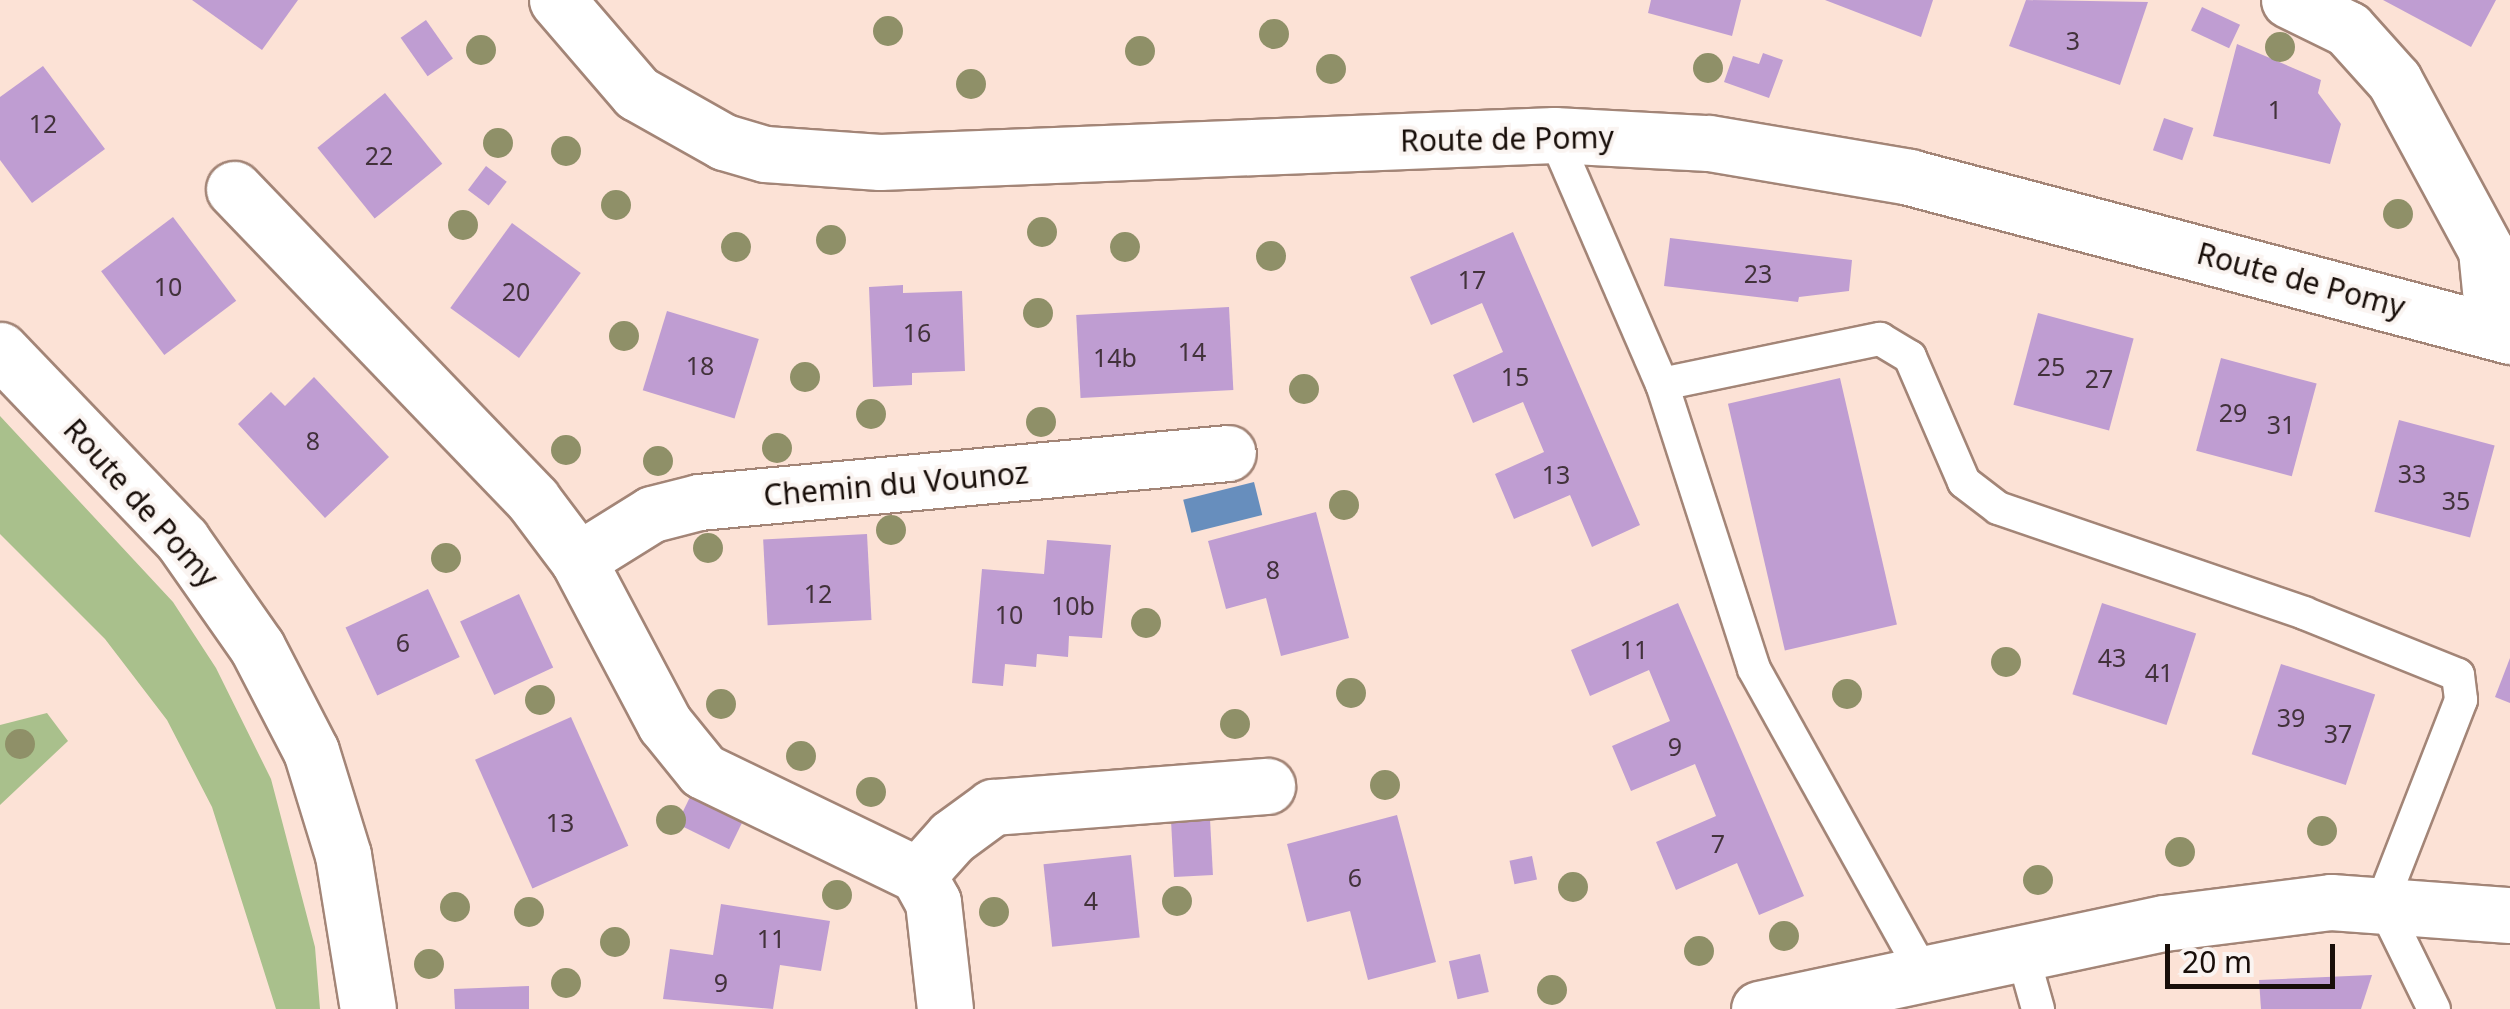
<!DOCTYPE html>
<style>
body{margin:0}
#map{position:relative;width:2510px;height:1009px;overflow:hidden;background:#fce2d6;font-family:"Noto Sans",sans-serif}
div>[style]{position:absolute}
.green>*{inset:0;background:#a9c08c}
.water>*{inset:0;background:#678ebd;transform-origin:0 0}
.building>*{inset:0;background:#bf9dd2;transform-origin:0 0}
.roads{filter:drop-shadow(2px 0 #a38577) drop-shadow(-2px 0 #a38577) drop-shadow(0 2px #a38577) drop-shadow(0 -2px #a38577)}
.lane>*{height:32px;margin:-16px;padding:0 16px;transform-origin:16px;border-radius:16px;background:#fff}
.street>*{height:55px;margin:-27.5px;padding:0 27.5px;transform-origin:27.5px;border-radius:27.5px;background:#fff}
.secondary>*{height:55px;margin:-27.5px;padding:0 27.5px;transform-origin:27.5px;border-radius:27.5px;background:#fff}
.trees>*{width:30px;height:30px;margin:-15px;border-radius:50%;background:#8f9068}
span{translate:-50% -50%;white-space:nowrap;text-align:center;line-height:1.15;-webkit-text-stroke:8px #faf4f1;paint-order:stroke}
.number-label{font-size:25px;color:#42323b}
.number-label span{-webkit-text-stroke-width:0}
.street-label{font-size:30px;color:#180e09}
.scale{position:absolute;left:2165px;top:944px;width:170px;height:45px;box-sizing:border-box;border:5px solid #180e09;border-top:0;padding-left:12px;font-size:30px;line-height:35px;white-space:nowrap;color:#180e09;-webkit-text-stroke:8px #faf4f1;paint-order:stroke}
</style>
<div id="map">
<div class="green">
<div style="clip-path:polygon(0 416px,173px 602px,216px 668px,271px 779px,315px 947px,320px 1009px,276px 1009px,212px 807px,167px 720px,105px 639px,0 534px)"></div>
<div style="clip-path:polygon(47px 713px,68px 741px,0 805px,0 725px)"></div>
</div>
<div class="water">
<div style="left:1254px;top:482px;width:34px;height:73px;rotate:76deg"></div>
</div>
<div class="building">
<div style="clip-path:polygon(192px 0,298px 0,262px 50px)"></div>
<div style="clip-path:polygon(1651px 0,1741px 0,1732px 36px,1648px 13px)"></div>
<div style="clip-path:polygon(1825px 0,1933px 0,1921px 37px)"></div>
<div style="clip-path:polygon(2026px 0,2148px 2px,2120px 85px,2009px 46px)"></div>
<div style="clip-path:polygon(2383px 0,2496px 0,2471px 47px)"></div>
<div style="left:2202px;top:7px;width:42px;height:26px;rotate:25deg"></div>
<div style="left:426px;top:20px;width:47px;height:31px;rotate:55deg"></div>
<div style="clip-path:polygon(2237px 44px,2321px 80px,2318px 93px,2341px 124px,2330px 164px,2213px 136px)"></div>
<div style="clip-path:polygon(1763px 53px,1783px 60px,1769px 98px,1724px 82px,1733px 56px,1759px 64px)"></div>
<div style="clip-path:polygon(43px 66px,105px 149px,32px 203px,0 160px,0 97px)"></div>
<div style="left:385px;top:93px;width:91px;height:87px;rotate:51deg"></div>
<div style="left:2164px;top:118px;width:31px;height:34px;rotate:19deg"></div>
<div style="left:486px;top:166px;width:26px;height:30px;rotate:37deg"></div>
<div style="left:173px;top:217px;width:105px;height:90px;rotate:53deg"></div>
<div style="left:512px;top:223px;width:85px;height:105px;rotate:36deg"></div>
<div style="clip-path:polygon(1513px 232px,1640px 525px,1592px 547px,1570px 495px,1514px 519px,1495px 474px,1544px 452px,1523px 402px,1473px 423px,1453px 375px,1503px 352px,1482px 303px,1431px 325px,1410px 277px)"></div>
<div style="clip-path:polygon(1670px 238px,1852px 260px,1849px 291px,1799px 297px,1798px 302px,1664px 286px)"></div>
<div style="clip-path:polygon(903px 285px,903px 293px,962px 291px,965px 371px,912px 373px,912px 385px,873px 387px,869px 287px)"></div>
<div style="left:1229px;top:307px;width:83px;height:153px;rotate:87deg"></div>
<div style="left:667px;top:311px;width:96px;height:83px;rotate:17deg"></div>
<div style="left:2038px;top:313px;width:99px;height:95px;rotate:15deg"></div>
<div style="left:2221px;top:358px;width:99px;height:96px;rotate:15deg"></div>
<div style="clip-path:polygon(314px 377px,389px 457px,325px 518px,238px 424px,271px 392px,285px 406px)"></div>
<div style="left:1840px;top:378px;width:253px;height:115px;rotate:77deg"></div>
<div style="left:2399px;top:420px;width:99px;height:95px;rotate:15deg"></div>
<div style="clip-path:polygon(1316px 512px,1349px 638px,1281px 656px,1266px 598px,1226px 609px,1208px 541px)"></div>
<div style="left:867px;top:534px;width:86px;height:104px;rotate:87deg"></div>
<div style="clip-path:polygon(1047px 540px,1111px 545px,1102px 638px,1069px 636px,1068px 657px,1037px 654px,1036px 667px,1005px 664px,1003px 686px,972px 683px,982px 569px,1044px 574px)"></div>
<div style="left:428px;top:589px;width:75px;height:91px;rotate:65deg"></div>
<div style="left:519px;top:594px;width:81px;height:65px;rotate:65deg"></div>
<div style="clip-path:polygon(1678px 603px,1804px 896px,1759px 915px,1737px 863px,1676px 890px,1656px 842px,1716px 816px,1695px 764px,1631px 791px,1612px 746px,1670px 721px,1649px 670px,1590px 696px,1571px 650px)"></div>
<div style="left:2102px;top:603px;width:99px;height:96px;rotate:18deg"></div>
<div style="clip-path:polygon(2510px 658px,2510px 703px,2495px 697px)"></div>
<div style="left:2281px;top:664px;width:99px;height:95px;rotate:18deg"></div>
<div style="left:571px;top:717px;width:141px;height:105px;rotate:66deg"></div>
<div style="left:691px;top:795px;width:58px;height:32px;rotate:26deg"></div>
<div style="clip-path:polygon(1397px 815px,1436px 962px,1368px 980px,1350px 911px,1307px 922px,1287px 844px)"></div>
<div style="left:1210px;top:819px;width:56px;height:39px;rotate:87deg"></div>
<div style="left:1131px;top:855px;width:83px;height:88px;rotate:84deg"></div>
<div style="left:1532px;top:856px;width:24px;height:23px;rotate:78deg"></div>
<div style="clip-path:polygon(721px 904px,830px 921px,821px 971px,780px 965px,773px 1009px,663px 999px,670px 949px,713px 955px)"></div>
<div style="left:1480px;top:954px;width:39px;height:32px;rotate:77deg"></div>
<div style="clip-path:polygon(2372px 975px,2361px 1009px,2261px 1009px,2259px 980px)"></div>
<div style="clip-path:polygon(529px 986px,529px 1009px,455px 1009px,454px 989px)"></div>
</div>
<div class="roads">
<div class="lane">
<div style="left:1554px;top:135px;width:271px;rotate:66.6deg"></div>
<div style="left:1662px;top:384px;width:299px;rotate:72.1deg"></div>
<div style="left:1754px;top:669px;width:346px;rotate:60.9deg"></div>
<div style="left:1662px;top:384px;width:223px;rotate:-11.7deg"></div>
<div style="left:1880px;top:339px;width:35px;rotate:31deg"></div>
<div style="left:1910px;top:357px;width:136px;rotate:66.6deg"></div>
<div style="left:1964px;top:482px;width:43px;rotate:37.4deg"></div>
<div style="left:1998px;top:508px;width:324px;rotate:18.9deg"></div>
<div style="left:2304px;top:613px;width:166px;rotate:21.9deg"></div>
<div style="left:2458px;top:675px;width:25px;rotate:83deg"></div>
<div style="left:2461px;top:700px;width:218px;rotate:111.3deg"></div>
<div style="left:2382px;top:903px;width:118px;rotate:63.9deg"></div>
<div style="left:2023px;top:956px;width:55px;rotate:74.2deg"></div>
</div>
<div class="street">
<div style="left:2289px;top:0;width:66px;rotate:26.2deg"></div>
<div style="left:2348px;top:29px;width:69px;rotate:48deg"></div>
<div style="left:2394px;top:80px;width:193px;rotate:61.6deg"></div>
<div style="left:2486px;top:250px;width:80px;rotate:84.3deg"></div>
<div style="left:234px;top:189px;width:431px;rotate:46.1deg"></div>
<div style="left:533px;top:500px;width:75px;rotate:53.1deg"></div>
<div style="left:578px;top:560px;width:186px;rotate:62.1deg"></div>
<div style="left:665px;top:724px;width:60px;rotate:51deg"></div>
<div style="left:703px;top:771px;width:239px;rotate:25.8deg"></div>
<div style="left:918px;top:875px;width:31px;rotate:61deg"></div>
<div style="left:933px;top:902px;width:108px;rotate:83.6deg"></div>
<div style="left:578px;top:560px;width:87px;rotate:-31.9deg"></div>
<div style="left:652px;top:514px;width:49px;rotate:-14.3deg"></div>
<div style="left:699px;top:502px;width:531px;rotate:-5.29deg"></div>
<div style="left:918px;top:875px;width:51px;rotate:-48.2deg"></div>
<div style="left:952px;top:837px;width:51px;rotate:-36.2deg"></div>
<div style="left:993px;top:807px;width:275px;rotate:-4.4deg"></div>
<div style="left:1759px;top:1009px;width:414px;rotate:-12deg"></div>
<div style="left:2164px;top:923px;width:168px;rotate:-7.2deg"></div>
<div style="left:2331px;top:902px;width:179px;rotate:4.2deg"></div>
</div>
<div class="secondary">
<div style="left:557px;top:0;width:123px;rotate:49.3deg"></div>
<div style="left:637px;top:93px;width:100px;rotate:29.4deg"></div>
<div style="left:724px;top:142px;width:43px;rotate:16.3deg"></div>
<div style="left:765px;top:154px;width:115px;rotate:4deg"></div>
<div style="left:880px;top:162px;width:675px;rotate:-2.29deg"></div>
<div style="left:1554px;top:135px;width:155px;rotate:3deg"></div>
<div style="left:1709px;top:143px;width:203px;rotate:9.6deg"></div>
<div style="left:1909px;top:177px;width:622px;rotate:14.82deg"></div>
<div style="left:0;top:350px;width:263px;rotate:46.2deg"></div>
<div style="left:182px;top:540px;width:131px;rotate:55deg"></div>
<div style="left:257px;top:647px;width:117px;rotate:62.6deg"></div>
<div style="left:311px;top:751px;width:109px;rotate:72.9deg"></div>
<div style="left:343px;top:855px;width:156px;rotate:80.8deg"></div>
</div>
</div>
<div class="trees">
<div style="left:888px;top:31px"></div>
<div style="left:1274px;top:34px"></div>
<div style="left:2280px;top:47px"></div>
<div style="left:481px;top:50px"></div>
<div style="left:1140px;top:51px"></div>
<div style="left:1708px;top:68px"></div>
<div style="left:1331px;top:69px"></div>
<div style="left:971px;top:84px"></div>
<div style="left:498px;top:143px"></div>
<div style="left:566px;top:151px"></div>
<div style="left:616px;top:205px"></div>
<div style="left:2398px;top:214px"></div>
<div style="left:463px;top:225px"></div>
<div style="left:1042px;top:232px"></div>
<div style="left:831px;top:240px"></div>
<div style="left:736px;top:247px"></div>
<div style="left:1125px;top:247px"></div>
<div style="left:1271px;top:256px"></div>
<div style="left:1038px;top:313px"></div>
<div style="left:624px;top:336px"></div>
<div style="left:805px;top:377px"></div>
<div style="left:1304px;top:389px"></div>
<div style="left:871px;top:414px"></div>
<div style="left:1041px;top:422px"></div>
<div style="left:777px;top:448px"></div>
<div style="left:566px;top:450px"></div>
<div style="left:658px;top:461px"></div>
<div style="left:1344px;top:505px"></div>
<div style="left:891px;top:530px"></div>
<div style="left:708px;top:548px"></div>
<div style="left:446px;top:558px"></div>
<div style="left:1146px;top:623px"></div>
<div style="left:2006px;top:662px"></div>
<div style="left:1351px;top:693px"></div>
<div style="left:1847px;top:694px"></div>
<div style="left:540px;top:700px"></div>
<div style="left:721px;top:704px"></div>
<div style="left:1235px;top:724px"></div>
<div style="left:20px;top:744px"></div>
<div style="left:801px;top:756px"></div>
<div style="left:1385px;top:785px"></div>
<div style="left:871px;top:792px"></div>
<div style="left:671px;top:820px"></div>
<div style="left:2322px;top:831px"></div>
<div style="left:2180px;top:852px"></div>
<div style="left:2038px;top:880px"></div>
<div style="left:1573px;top:887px"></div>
<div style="left:837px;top:895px"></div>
<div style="left:1177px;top:901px"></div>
<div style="left:455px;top:907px"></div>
<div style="left:529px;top:912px"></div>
<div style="left:994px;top:912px"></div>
<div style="left:1784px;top:936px"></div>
<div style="left:615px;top:942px"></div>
<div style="left:1699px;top:951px"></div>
<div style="left:429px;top:964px"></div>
<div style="left:566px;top:983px"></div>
<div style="left:1552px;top:990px"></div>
</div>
<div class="number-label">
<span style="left:2073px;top:40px">3</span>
<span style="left:2275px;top:109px">1</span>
<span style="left:43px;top:123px">12</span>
<span style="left:379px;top:155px">22</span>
<span style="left:1758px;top:273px">23</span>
<span style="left:1472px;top:279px">17</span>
<span style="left:168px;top:286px">10</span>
<span style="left:516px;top:291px">20</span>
<span style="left:917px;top:332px">16</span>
<span style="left:1192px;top:351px">14</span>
<span style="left:1115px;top:357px">14b</span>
<span style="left:700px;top:365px">18</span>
<span style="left:2051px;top:366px">25</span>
<span style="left:1515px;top:376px">15</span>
<span style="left:2099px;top:378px">27</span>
<span style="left:2233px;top:412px">29</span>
<span style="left:2281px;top:424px">31</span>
<span style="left:313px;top:440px">8</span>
<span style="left:2412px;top:473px">33</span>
<span style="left:1556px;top:474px">13</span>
<span style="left:2456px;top:500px">35</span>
<span style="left:1273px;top:569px">8</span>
<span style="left:818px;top:593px">12</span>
<span style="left:1073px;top:605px">10b</span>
<span style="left:1009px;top:614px">10</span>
<span style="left:403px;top:642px">6</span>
<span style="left:1634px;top:649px">11</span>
<span style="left:2112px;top:657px">43</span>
<span style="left:2159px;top:672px">41</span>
<span style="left:2291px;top:717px">39</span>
<span style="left:2338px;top:733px">37</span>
<span style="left:1675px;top:746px">9</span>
<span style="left:560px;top:822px">13</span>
<span style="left:1718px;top:843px">7</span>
<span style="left:1355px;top:877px">6</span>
<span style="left:1091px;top:900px">4</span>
<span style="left:771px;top:938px">11</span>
<span style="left:721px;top:982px">9</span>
</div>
<div class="street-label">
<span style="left:1507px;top:139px;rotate:-1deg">Route de Pomy</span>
<span style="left:2301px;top:280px;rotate:15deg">Route de Pomy</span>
<span style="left:896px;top:484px;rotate:-5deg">Chemin du Vounoz</span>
<span style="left:141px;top:503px;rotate:48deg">Route de Pomy</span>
</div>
<div class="scale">20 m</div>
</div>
